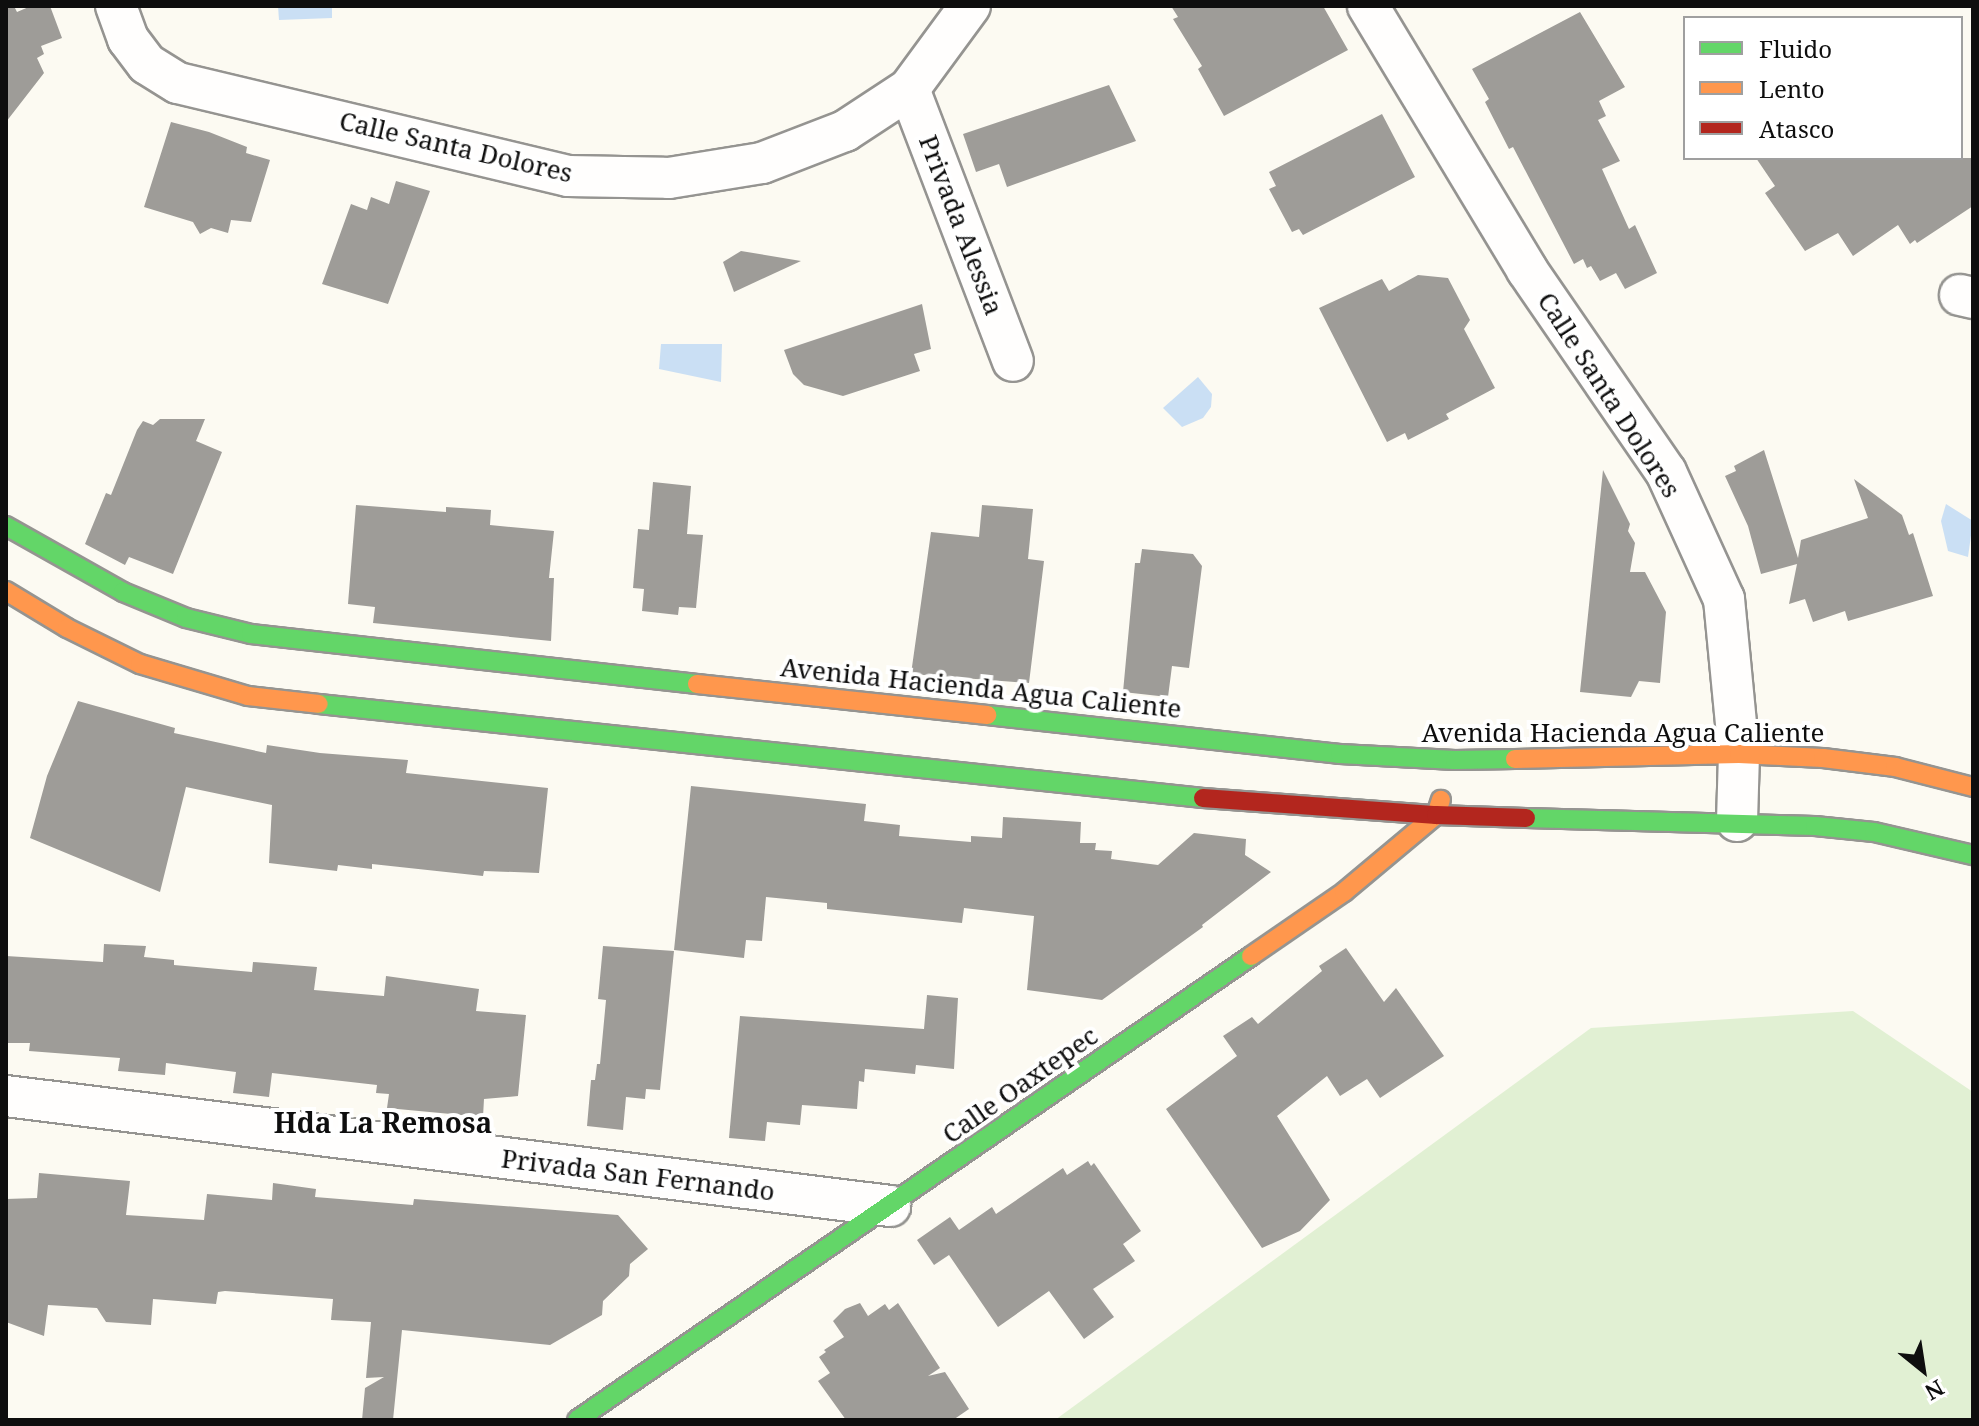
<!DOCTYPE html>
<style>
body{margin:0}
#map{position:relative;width:1979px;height:1426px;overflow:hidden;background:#fcfaf2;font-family:"Noto Serif",serif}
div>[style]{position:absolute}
.green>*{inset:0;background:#e1f0d3}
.water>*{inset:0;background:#cadff4}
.building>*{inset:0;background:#9e9c98}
.roads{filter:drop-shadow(2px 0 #959491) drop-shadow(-2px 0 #959491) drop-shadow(0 2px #959491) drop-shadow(0 -2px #959491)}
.street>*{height:40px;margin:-20px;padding:0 20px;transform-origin:20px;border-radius:20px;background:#fffefd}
.fast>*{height:18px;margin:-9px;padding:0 9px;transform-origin:9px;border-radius:9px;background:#63d668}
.slow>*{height:18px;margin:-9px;padding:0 9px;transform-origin:9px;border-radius:9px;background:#ff974d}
.jam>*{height:18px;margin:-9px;padding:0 9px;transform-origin:9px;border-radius:9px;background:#b3261e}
span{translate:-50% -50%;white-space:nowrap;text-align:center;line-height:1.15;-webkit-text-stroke:8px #fff;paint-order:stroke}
.street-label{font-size:26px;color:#0e0e0e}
.neighbourhood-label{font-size:28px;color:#0e0e0e;font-weight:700}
.frame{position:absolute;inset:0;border:8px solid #0e0e0e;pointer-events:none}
.legend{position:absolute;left:1683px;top:16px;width:280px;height:144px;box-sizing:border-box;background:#fff;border:2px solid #9f9f9f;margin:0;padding:10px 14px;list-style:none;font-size:24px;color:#0e0e0e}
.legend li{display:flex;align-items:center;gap:16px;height:40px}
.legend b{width:40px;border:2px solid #9f9f9f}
.north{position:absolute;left:1883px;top:1330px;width:80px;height:80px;-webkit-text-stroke:6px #fff;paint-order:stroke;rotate:150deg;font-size:22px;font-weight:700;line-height:32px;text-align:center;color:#0e0e0e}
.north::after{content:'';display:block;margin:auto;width:28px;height:36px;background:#0e0e0e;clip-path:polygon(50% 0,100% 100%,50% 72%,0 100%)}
</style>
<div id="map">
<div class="green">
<div style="clip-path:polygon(1853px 1011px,1973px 1092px,1973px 1420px,1055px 1420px,1591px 1028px)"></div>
</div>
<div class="water">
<div style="clip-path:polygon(278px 6px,332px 6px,332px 18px,279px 20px)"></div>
<div style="clip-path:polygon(661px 344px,722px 344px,721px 382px,659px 369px)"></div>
<div style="clip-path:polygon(1198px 377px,1212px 394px,1211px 407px,1203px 418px,1182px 427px,1163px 408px)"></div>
<div style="clip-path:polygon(1946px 504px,1973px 521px,1968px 557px,1948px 551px,1941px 521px)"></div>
</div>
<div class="building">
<div style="clip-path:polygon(6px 6px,14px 6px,17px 12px,31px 6px,50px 6px,62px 38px,41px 46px,44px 54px,37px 58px,44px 73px,6px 122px)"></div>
<div style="clip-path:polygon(1171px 6px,1323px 6px,1348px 50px,1224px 116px,1198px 69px,1202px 66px,1173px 19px,1178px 17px)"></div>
<div style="clip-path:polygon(1580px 12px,1625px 87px,1599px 101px,1606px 116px,1598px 120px,1620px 161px,1602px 169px,1629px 229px,1635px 225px,1657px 273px,1625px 289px,1616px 273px,1600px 281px,1591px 266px,1587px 268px,1583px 259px,1574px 264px,1513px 147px,1509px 149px,1485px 102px,1489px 99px,1472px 69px)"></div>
<div style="clip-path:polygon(1109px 85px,1136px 141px,1007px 187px,999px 164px,976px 172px,963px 134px)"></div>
<div style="clip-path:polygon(1382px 114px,1415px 177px,1303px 235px,1299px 229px,1292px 232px,1269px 189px,1276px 186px,1269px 172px)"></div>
<div style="clip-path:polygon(171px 122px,209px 132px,247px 147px,246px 153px,270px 160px,251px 222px,231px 220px,228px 233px,211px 228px,200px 234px,193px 222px,144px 207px)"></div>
<div style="clip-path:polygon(1756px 158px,1973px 158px,1973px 206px,1917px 243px,1915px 240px,1910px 244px,1898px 225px,1853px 256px,1838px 233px,1805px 251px,1765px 193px,1775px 186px)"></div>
<div style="clip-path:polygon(396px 181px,430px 191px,388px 304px,322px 284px,351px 204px,367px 210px,371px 197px,389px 204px)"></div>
<div style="clip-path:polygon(741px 251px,801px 261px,734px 292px,723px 262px)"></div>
<div style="clip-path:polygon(1418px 275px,1448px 278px,1470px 320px,1464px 329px,1495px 388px,1446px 414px,1449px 419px,1408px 440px,1405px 433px,1387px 442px,1319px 308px,1382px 279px,1389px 291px)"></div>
<div style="clip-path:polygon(922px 304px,931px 349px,914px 354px,920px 371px,843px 396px,804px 385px,793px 374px,784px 350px)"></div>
<div style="clip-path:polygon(160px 419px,205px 419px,196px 441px,222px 452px,173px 574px,129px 557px,125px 565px,85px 544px,106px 493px,111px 495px,137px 430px,143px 421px,153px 425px)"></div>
<div style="clip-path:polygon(1764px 450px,1798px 558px,1801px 540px,1868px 518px,1854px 479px,1902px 515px,1909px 535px,1913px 533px,1933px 596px,1848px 621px,1845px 611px,1813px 622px,1805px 599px,1789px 604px,1797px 564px,1761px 574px,1748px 526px,1725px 476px,1736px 471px,1734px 466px)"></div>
<div style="clip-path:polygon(1603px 470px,1630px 524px,1628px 531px,1635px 543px,1630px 572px,1645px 572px,1666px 612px,1660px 683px,1639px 681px,1631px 697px,1580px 692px)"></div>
<div style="clip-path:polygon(653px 482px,691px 486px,687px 534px,703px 535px,696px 608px,679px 607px,678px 615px,642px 611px,644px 589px,633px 588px,638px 529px,649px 530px)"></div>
<div style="clip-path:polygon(356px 505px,446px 512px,446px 507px,491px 510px,490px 525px,554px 531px,549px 578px,554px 578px,551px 641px,373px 623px,375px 607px,348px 604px)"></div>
<div style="clip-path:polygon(982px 505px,1033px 509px,1028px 559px,1044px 561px,1029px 683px,911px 674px,931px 532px,979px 537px)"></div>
<div style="clip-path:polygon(1142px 549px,1193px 554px,1202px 566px,1189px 668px,1172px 666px,1168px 697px,1123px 692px,1135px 563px,1140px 563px)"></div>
<div style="clip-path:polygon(78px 701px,175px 728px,174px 733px,266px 753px,267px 745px,320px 753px,408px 760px,406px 773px,548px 788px,539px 873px,484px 871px,483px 876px,372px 864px,372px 869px,338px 865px,337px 871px,269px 863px,272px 805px,186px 787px,160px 892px,30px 838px,47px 776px)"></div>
<div style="clip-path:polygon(691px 786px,866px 804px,864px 821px,900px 825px,899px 836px,971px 842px,971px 836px,1002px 838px,1003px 817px,1081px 822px,1080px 843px,1096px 843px,1095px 850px,1112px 851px,1111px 859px,1158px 865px,1194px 833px,1246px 839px,1245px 855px,1271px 872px,1202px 925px,1203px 927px,1102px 1000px,1027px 990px,1034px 916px,964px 908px,962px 923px,827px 909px,827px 903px,766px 897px,762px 941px,746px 940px,744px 958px,674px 950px)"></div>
<div style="clip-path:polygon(104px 944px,146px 946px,144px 957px,174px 960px,174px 965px,252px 972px,253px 962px,317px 967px,314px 990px,384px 996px,386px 976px,479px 989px,476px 1011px,526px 1015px,518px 1096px,484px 1099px,483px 1117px,387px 1108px,389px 1094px,376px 1093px,377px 1085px,272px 1073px,269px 1097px,233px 1093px,236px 1072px,166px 1063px,165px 1075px,118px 1071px,120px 1058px,29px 1051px,30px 1043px,6px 1043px,6px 956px,103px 962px)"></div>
<div style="clip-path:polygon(603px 946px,674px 951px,660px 1090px,646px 1089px,645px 1099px,626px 1097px,623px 1130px,587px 1126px,591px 1080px,595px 1080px,597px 1064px,600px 1064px,606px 1000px,598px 999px)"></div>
<div style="clip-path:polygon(1346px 948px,1384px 1002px,1396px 988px,1444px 1056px,1380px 1098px,1367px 1079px,1340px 1096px,1327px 1076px,1277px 1116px,1330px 1200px,1300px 1231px,1262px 1248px,1166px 1109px,1237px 1056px,1223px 1036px,1252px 1017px,1258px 1024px,1322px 971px,1319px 966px)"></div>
<div style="clip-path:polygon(927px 995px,958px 998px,954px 1069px,916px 1065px,915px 1074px,865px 1069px,864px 1082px,859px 1081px,857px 1109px,802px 1105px,800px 1125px,767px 1122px,765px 1141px,729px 1138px,740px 1016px,924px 1029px)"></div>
<div style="clip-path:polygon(1088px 1161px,1091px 1166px,1094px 1163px,1141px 1231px,1123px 1244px,1135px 1261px,1093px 1289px,1114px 1317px,1084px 1339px,1049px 1291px,998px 1327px,949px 1255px,934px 1265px,917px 1240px,950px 1217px,959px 1230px,992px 1207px,996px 1214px,1063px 1168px,1067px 1175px)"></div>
<div style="clip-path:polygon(39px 1173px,130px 1181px,126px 1215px,204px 1220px,207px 1194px,272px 1200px,273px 1183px,316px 1189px,315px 1197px,413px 1205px,414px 1199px,618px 1215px,648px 1249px,630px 1264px,629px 1276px,603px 1301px,602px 1315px,550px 1345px,402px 1330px,393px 1420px,362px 1420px,365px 1388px,384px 1377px,366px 1378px,371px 1322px,331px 1320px,333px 1299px,225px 1291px,218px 1292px,216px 1304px,153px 1299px,151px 1325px,106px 1322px,97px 1308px,48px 1305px,44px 1336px,6px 1322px,6px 1199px,37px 1198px)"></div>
<div style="clip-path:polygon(860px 1303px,868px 1316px,885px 1304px,889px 1310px,898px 1303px,940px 1368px,928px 1376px,945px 1372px,969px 1409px,953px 1420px,846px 1420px,818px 1381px,830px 1373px,819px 1357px,826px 1352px,824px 1350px,844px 1337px,833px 1321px,845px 1309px)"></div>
</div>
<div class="roads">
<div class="street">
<div style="left:116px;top:6px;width:35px;rotate:70deg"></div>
<div style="left:128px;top:39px;width:31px;rotate:53deg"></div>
<div style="left:147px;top:64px;width:36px;rotate:32deg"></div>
<div style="left:178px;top:83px;width:401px;rotate:13.4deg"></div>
<div style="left:568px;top:176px;width:101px;rotate:1.1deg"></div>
<div style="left:669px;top:178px;width:94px;rotate:-9.2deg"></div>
<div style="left:762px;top:163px;width:89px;rotate:-21.1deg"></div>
<div style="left:845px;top:131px;width:77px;rotate:-33.3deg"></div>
<div style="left:909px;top:89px;width:103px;rotate:-53.7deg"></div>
<div style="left:1368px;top:6px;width:308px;rotate:58.9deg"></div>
<div style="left:1527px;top:270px;width:245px;rotate:55.5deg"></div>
<div style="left:1666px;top:472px;width:140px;rotate:65.5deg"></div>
<div style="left:1724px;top:599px;width:156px;rotate:84.5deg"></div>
<div style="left:1739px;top:754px;width:67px;rotate:91.7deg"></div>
<div style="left:909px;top:89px;width:291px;rotate:69.1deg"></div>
<div style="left:1960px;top:295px;width:13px;rotate:13deg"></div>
<div style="left:6px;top:1096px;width:891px;rotate:7.09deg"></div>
</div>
<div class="fast">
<div style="left:6px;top:526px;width:134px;rotate:29.4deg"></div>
<div style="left:123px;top:592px;width:68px;rotate:22.4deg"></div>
<div style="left:186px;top:618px;width:67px;rotate:13.8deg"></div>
<div style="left:251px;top:634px;width:449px;rotate:6.4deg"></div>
<div style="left:319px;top:704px;width:889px;rotate:6.07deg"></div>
<div style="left:987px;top:715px;width:355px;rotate:6.3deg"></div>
<div style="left:1340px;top:754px;width:115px;rotate:3deg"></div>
<div style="left:1455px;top:760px;width:60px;rotate:-1deg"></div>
<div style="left:1526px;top:818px;width:289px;rotate:1.6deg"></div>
<div style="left:1815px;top:826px;width:59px;rotate:5.8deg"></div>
<div style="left:1874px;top:832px;width:102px;rotate:13.1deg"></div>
<div style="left:577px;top:1420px;width:818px;rotate:-34.54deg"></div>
</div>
<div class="slow">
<div style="left:6px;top:591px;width:71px;rotate:31.2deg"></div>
<div style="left:67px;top:628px;width:81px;rotate:26.3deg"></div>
<div style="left:140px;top:664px;width:113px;rotate:16.5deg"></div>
<div style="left:248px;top:696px;width:71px;rotate:6.4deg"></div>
<div style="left:697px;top:684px;width:292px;rotate:6.1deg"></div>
<div style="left:1515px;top:759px;width:224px;rotate:-1.3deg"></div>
<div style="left:1739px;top:754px;width:84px;rotate:2.7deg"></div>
<div style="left:1823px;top:758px;width:73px;rotate:7.1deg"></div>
<div style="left:1895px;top:767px;width:81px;rotate:14.4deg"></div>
<div style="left:1251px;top:956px;width:113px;rotate:-34.5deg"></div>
<div style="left:1344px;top:892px;width:120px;rotate:-39.9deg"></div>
<div style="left:1436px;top:815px;width:16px;rotate:-72deg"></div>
</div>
<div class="jam">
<div style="left:1203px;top:798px;width:234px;rotate:4.2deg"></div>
<div style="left:1436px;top:815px;width:90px;rotate:1.9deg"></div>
</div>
</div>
<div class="street-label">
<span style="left:456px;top:147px;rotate:13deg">Calle Santa Dolores</span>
<span style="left:961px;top:225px;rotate:69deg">Privada Alessia</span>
<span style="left:1609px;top:395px;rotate:57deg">Calle Santa Dolores</span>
<span style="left:981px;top:688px;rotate:6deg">Avenida Hacienda Agua Caliente</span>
<span style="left:1623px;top:733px">Avenida Hacienda Agua Caliente</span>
<span style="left:1020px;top:1085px;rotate:-35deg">Calle Oaxtepec</span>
<span style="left:638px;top:1175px;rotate:7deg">Privada San Fernando</span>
</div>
<div class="neighbourhood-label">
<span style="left:383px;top:1122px">Hda La Remosa</span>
</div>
<div class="frame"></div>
<ul class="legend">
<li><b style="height:10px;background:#63d668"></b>Fluido</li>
<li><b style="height:10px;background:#ff974d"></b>Lento</li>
<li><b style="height:10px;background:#b3261e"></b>Atasco</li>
</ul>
<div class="north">N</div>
</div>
